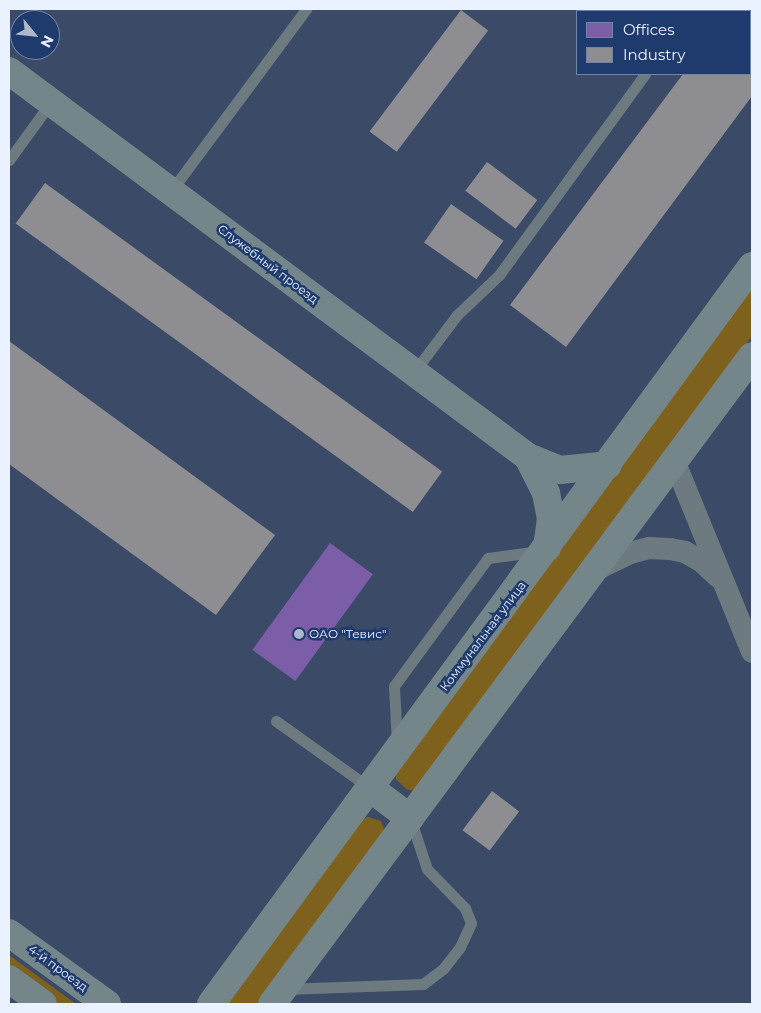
<!DOCTYPE html>
<meta charset="utf-8">
<style>
body{margin:0}
#map{position:relative;width:761px;height:1013px;overflow:hidden;background:#3b4b67;font-family:Montserrat,sans-serif}
div>[style]{position:absolute}
.green>*{inset:0;background:#7e611c}
.offices>*{inset:0;background:#7b5ea7;transform-origin:0 0}
.industry>*{inset:0;background:#8d8d92;transform-origin:0 0}
.lane>*{height:11px;margin:-5.5px;padding:0 5.5px;transform-origin:5.5px;border-radius:5.5px;background:#6d7b80}
.street>*{height:22px;margin:-11px;padding:0 11px;transform-origin:11px;border-radius:11px;background:#6d7b80}
.secondary>*{height:28px;margin:-14px;padding:0 14px;transform-origin:14px;border-radius:14px;background:#75868b}
.dots>*{width:14px;height:14px;translate:-50% -50%;box-sizing:border-box;border:2px solid #1f3a6d;border-radius:50%}
span{translate:-50% -50%;white-space:nowrap;text-align:center;line-height:1.15;-webkit-text-stroke:5px #1f3a6d;paint-order:stroke}
.street-label{font-size:12px;color:#eaf2ff}
.poi-label{font-size:12px;color:#eaf2ff}
.left{translate:0 -50%;text-align:left}
.frame{position:absolute;inset:0;border:10px solid #eaf2ff;pointer-events:none}
.legend{position:absolute;left:576px;top:10px;width:175px;height:65px;box-sizing:border-box;background:#1f3a6d;border:1px solid #7084a7;margin:0;padding:6px 9px;list-style:none;font-size:15px;color:#eaf2ff}
.legend li{display:flex;align-items:center;gap:10px;height:25px}
.legend b{width:25px;border:1px solid #7084a7}
.north{position:absolute;left:10px;top:10px;width:50px;height:50px;box-sizing:border-box;background:#1f3a6d;border:1px solid #7084a7;border-radius:50%;rotate:118deg;font-size:14px;font-weight:700;line-height:20px;text-align:center;color:#eaf2ff}
.north::after{content:'';display:block;margin:auto;width:18px;height:22px;background:#adb8ca;clip-path:polygon(50% 0,100% 100%,50% 72%,0 100%)}
</style>
<div id="map">
<div class="green">
<div style="clip-path:polygon(752px 280px,752px 336px,422px 786px,415px 791px,406px 789px,396px 779px,395px 773px)"></div>
<div style="clip-path:polygon(368px 817px,381px 821px,385px 832px,262px 1004px,223px 1004px,362px 819px)"></div>
<div style="clip-path:polygon(9px 955px,76px 1004px,53px 1004px,9px 972px)"></div>
</div>
<div class="offices">
<div style="left:330px;top:543px;width:53px;height:132px;rotate:36deg"></div>
</div>
<div class="industry">
<div style="clip-path:polygon(615px 9px,675px 9px,613px 11px)"></div>
<div style="clip-path:polygon(731px 9px,752px 9px,752px 96px,566px 347px,510px 305px,683px 74px,750px 74px,750px 11px,729px 11px)"></div>
<div style="left:461px;top:10px;width:34px;height:152px;rotate:37deg"></div>
<div style="left:487px;top:162px;width:63px;height:36px;rotate:37deg"></div>
<div style="left:45px;top:183px;width:491px;height:50px;rotate:36deg"></div>
<div style="left:451px;top:204px;width:64px;height:47px;rotate:35deg"></div>
<div style="clip-path:polygon(9px 341px,275px 535px,216px 615px,9px 464px)"></div>
<div style="left:492px;top:791px;width:34px;height:49px;rotate:37deg"></div>
</div>
<div class="lane">
<div style="left:690px;top:11px;width:3px;rotate:-45deg"></div>
<div style="left:9px;top:160px;width:72px;rotate:-54.1deg"></div>
<div style="left:171px;top:191px;width:227px;rotate:-53.4deg"></div>
<div style="left:414px;top:372px;width:71px;rotate:-53deg"></div>
<div style="left:457px;top:315px;width:58px;rotate:-43.6deg"></div>
<div style="left:499px;top:275px;width:248px;rotate:-54deg"></div>
<div style="left:276px;top:721px;width:115px;rotate:35.5deg"></div>
<div style="left:397px;top:744px;width:58px;rotate:-93deg"></div>
<div style="left:394px;top:686px;width:159px;rotate:-53.7deg"></div>
<div style="left:488px;top:558px;width:52px;rotate:-7.7deg"></div>
<div style="left:285px;top:989px;width:138px;rotate:-2.1deg"></div>
<div style="left:423px;top:984px;width:25px;rotate:-37deg"></div>
<div style="left:443px;top:969px;width:28px;rotate:-52deg"></div>
<div style="left:460px;top:947px;width:26px;rotate:-65deg"></div>
<div style="left:471px;top:923px;width:16px;rotate:-112deg"></div>
<div style="left:465px;top:908px;width:54px;rotate:-134.3deg"></div>
<div style="left:427px;top:869px;width:51px;rotate:-108.4deg"></div>
</div>
<div class="street">
<div style="left:675px;top:463px;width:204px;rotate:67.8deg"></div>
<div style="left:593px;top:571px;width:41px;rotate:-25.9deg"></div>
<div style="left:630px;top:553px;width:20px;rotate:-15deg"></div>
<div style="left:649px;top:548px;width:21px;rotate:3deg"></div>
<div style="left:670px;top:549px;width:15px;rotate:11deg"></div>
<div style="left:685px;top:552px;width:20px;rotate:30deg"></div>
<div style="left:702px;top:562px;width:22px;rotate:43deg"></div>
</div>
<div class="secondary">
<div style="left:9px;top:71px;width:647px;rotate:36.64deg"></div>
<div style="left:528px;top:457px;width:35px;rotate:22deg"></div>
<div style="left:560px;top:470px;width:48px;rotate:-5.9deg"></div>
<div style="left:528px;top:457px;width:40px;rotate:63.4deg"></div>
<div style="left:546px;top:493px;width:26px;rotate:79deg"></div>
<div style="left:551px;top:519px;width:29px;rotate:98deg"></div>
<div style="left:370px;top:788px;width:50px;rotate:36.9deg"></div>
<div style="left:9px;top:933px;width:121px;rotate:35.9deg"></div>
<div style="left:9px;top:979px;width:42px;rotate:36.3deg"></div>
<div style="left:211px;top:1004px;width:915px;rotate:-53.76deg"></div>
<div style="left:272px;top:1004px;width:806px;rotate:-53.47deg"></div>
</div>
<div class="dots">
<div style="left:299px;top:634px;background:#adb8ca"></div>
</div>
<div class="street-label">
<span style="left:268px;top:264px;rotate:37deg">Служебный проезд</span>
<span style="left:483px;top:636px;rotate:-53deg">Коммунальная улица</span>
<span style="left:58px;top:968px;rotate:36deg">4-й проезд</span>
</div>
<div class="poi-label">
<span class="left" style="left:309px;top:634px">ОАО "Тевис"</span>
</div>
<div class="frame"></div>
<ul class="legend">
<li><b style="height:14px;background:#7b5ea7"></b>Offices</li>
<li><b style="height:14px;background:#8d8d92"></b>Industry</li>
</ul>
<div class="north">N</div>
</div>
